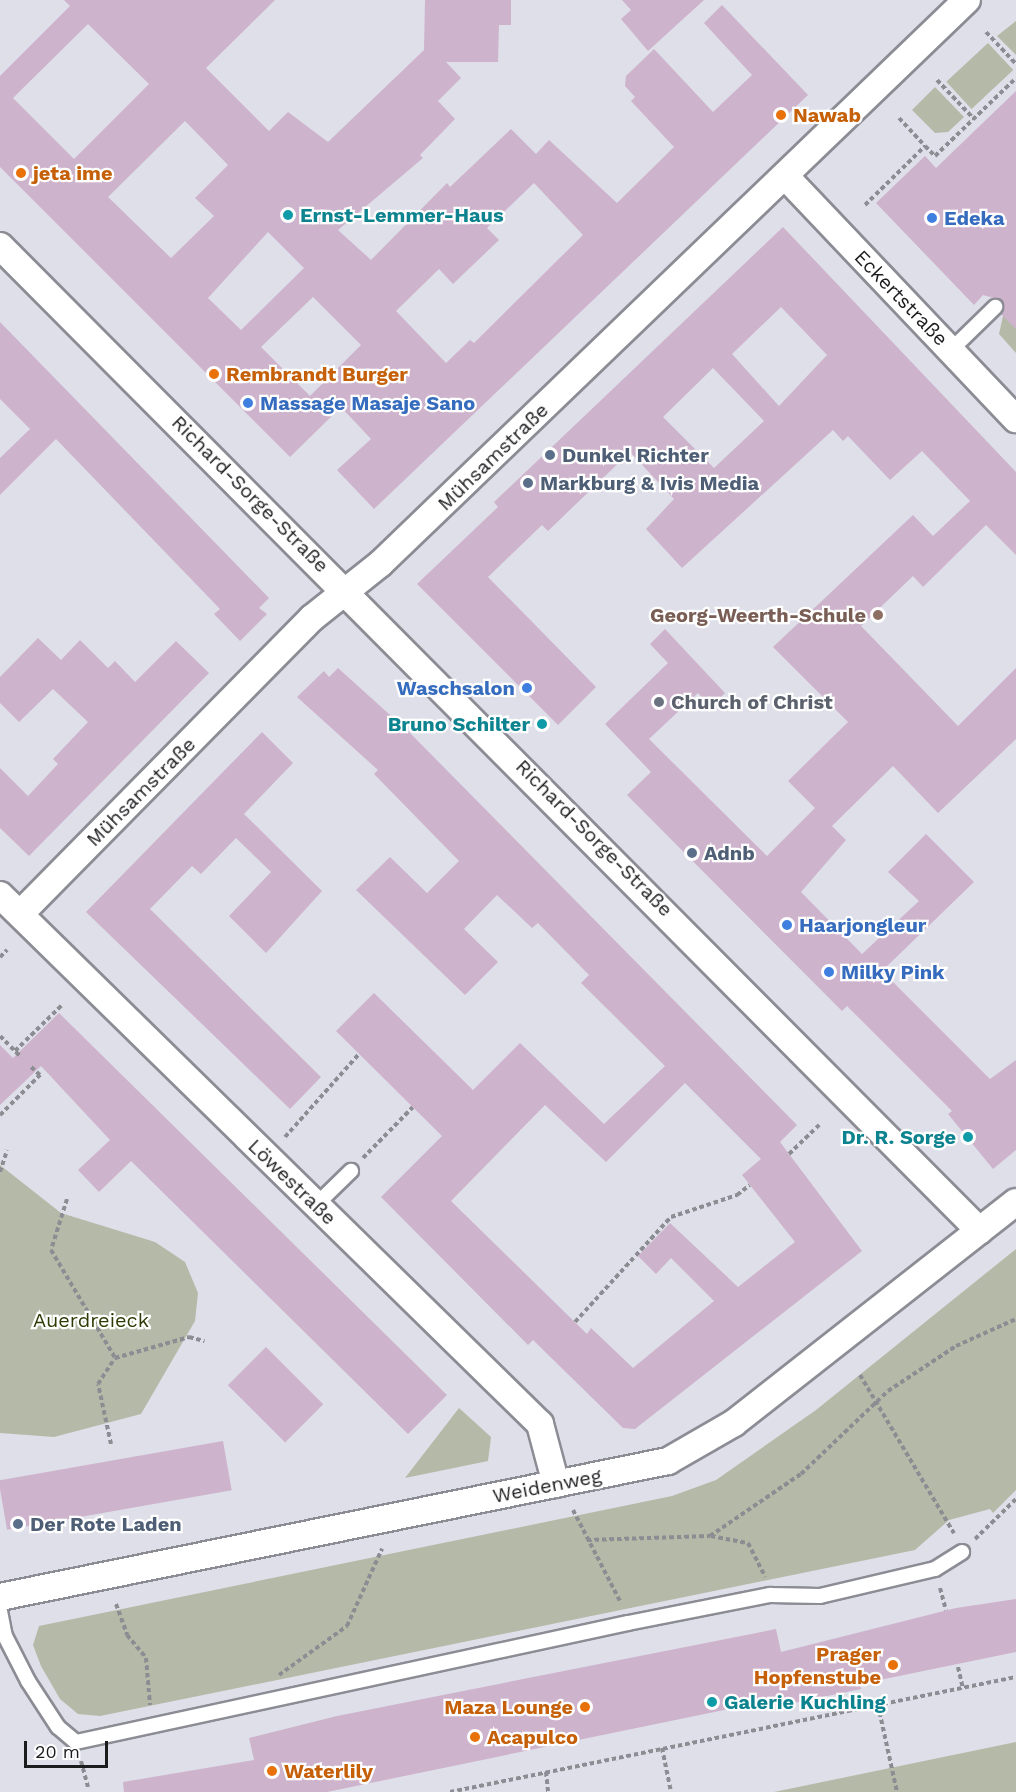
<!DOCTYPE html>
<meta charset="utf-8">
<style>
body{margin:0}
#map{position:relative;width:1016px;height:1792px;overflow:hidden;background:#dedfe9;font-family:"Work Sans",sans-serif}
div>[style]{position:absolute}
.green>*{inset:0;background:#b4baa7;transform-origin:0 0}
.building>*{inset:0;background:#ceb3cc;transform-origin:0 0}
.path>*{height:4px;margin-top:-2px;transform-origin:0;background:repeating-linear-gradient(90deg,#8c8c93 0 4.5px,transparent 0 7.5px)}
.roads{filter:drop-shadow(2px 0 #8c8c95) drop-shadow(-2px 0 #8c8c95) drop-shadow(0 2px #8c8c95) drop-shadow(0 -2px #8c8c95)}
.lane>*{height:14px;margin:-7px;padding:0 7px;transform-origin:7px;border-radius:7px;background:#fff}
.street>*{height:26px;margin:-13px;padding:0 13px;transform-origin:13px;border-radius:13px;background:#fff}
.dots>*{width:16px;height:16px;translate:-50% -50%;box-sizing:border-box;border:3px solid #fff;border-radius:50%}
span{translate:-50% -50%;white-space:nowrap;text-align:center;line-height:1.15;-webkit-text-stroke:4.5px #fff;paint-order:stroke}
.food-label{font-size:20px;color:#c56008;font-weight:700}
.left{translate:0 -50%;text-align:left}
.right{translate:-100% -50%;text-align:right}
.culture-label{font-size:20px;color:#0d838f;font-weight:700}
.shop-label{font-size:20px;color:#366cbe;font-weight:700}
.street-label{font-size:20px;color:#1c1c1f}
.service-label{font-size:20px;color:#4e5e75;font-weight:700}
.education-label{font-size:20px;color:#785e54;font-weight:700}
.worship-label{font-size:20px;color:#5b616d;font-weight:700}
.park-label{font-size:20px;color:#2e3b04}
.scale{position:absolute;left:24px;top:1741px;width:84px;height:27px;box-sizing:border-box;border:3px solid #1c1c1f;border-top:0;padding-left:8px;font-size:18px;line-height:21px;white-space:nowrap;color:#1c1c1f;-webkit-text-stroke:4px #fff;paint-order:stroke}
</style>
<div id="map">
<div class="green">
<div style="clip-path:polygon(1016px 21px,1016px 55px,997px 36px)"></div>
<div style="left:988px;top:43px;width:37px;height:57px;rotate:47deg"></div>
<div style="clip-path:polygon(935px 87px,964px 117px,948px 132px,935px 133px,912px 110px)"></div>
<div style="clip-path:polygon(1003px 316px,1016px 323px,1016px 353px,999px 334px)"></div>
<div style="clip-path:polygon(0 1165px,61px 1213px,155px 1242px,185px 1262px,198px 1293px,195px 1321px,141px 1414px,54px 1437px,0 1433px)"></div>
<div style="clip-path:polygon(1016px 1249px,1016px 1490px,993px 1513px,990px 1509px,949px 1520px,915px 1550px,100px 1716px,78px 1714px,60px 1699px,41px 1666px,33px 1645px,39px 1626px,672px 1496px,716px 1480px,816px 1410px)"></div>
<div style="clip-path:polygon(459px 1408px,491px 1437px,488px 1461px,405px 1478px)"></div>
<div style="clip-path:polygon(1016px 1742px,1016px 1792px,774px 1792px)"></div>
</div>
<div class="building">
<div style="clip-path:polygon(evenodd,64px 0,275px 0,206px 68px,269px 131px,288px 112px,328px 142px,424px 50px,425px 0,511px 0,511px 25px,499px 25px,498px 62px,446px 62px,461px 78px,438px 101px,455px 119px,420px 155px,423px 158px,338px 230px,371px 260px,447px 183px,450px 187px,511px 129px,536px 154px,549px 140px,617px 203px,674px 147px,631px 101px,635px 97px,625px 86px,626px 76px,654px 49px,713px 112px,752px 75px,704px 23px,722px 5px,808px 95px,374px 509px,337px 470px,371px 439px,341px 407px,290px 457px,0 167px,0 76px,70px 6px,64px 0,88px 24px,149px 84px,74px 159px,13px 98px,88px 24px,64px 0,185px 121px,228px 165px,195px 198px,214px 216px,171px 258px,108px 197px,185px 121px,64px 0,534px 183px,583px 235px,474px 343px,470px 340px,446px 363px,396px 311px,439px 269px,453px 284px,499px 240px,487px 228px,534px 183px,64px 0,268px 232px,304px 268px,241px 330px,208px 298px,268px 232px,64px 0,313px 297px,361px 345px,310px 396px,261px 347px,313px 297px)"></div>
<div style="clip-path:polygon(622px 0,704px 0,648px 51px,621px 19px,631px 10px)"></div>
<div style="clip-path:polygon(1016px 91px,1016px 329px,1001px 314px,1001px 300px,983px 295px,974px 305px,876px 203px,925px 156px,936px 168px)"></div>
<div style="clip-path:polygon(evenodd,783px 227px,1016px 472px,1016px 555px,986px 525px,923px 587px,913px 576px,861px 626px,958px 726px,1016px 668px,1016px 739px,938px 813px,893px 766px,832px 826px,846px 840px,801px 892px,862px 954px,919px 901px,888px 872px,926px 834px,974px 882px,882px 971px,990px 1079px,1016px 1060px,1016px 1150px,993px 1169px,948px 1114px,952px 1111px,847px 1006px,842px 1011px,627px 795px,651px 772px,605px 724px,668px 663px,650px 644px,665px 629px,725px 693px,711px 706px,698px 693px,649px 739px,767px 856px,815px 808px,788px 781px,848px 722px,773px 647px,913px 515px,933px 536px,970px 501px,922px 451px,890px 480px,848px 436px,843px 441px,833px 430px,682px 568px,646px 529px,674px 499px,630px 452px,548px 531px,542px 525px,488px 577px,596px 687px,558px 725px,417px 584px,498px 507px,494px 502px,783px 227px,781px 307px,827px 355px,779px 406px,732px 354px,781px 307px,783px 227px,713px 368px,764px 421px,714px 468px,663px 417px,713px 368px)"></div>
<div style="clip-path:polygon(0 322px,269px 598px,259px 608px,267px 614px,240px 641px,214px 614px,220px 609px,56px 439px,0 495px,0 458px,30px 429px,0 399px)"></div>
<div style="clip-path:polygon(38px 638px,61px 660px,80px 640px,108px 668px,115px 661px,135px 682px,176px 641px,209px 673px,29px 856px,0 828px,0 768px,28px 796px,58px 764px,53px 759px,88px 722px,53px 689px,19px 722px,0 703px,0 677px)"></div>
<div style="clip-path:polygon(evenodd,338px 668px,410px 733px,797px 1125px,780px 1142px,862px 1251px,635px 1429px,623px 1428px,533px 1340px,528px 1345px,381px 1197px,442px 1136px,336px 1031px,374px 993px,473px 1090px,520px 1043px,604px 1124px,665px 1066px,581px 983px,589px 975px,538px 923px,532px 928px,497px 895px,464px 929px,498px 962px,465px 995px,356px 890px,390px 857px,427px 893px,459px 861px,374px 774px,378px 770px,297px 697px,324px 671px,329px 677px,338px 668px,685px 1083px,761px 1159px,742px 1175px,795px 1242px,738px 1287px,670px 1223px,638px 1256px,656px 1274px,671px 1258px,714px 1301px,633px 1368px,591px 1328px,587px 1334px,451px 1201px,545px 1105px,606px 1162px,685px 1083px)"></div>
<div style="clip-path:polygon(262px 732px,293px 763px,244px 814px,322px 891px,266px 953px,229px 916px,271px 872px,236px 838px,201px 874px,192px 866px,150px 909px,321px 1077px,290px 1109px,86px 912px)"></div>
<div style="clip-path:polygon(59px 1013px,447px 1395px,408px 1434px,131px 1161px,99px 1192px,78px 1170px,110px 1140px,41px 1066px,0 1105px,0 1045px,13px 1058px)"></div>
<div style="left:266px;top:1347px;width:81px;height:54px;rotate:45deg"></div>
<div style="left:223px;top:1441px;width:50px;height:228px;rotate:80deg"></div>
<div style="clip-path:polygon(1016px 1599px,1016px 1652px,860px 1684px,861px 1689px,789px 1704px,787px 1697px,327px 1792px,124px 1792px,123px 1782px,254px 1760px,249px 1738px,337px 1716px,776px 1629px,781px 1652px,956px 1608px)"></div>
</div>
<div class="path">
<div style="left:986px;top:32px;width:44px;rotate:46.8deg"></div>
<div style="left:937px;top:80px;width:54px;rotate:46.5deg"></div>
<div style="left:899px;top:118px;width:38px;rotate:47deg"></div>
<div style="left:865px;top:205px;width:84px;rotate:-44.5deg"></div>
<div style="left:925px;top:146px;width:14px;rotate:45deg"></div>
<div style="left:935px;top:156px;width:112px;rotate:-43.9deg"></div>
<div style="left:0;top:957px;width:10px;rotate:-45deg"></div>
<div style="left:0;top:1036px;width:30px;rotate:45deg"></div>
<div style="left:15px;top:1051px;width:66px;rotate:-44.4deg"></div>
<div style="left:0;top:1115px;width:57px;rotate:-45deg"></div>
<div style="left:40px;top:1075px;width:12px;rotate:-138deg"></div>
<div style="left:285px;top:1137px;width:111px;rotate:-48.3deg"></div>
<div style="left:789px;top:1154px;width:42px;rotate:-44deg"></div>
<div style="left:363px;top:1158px;width:71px;rotate:-45.6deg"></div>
<div style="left:0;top:1172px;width:23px;rotate:-72deg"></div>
<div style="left:67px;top:1199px;width:53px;rotate:107.4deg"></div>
<div style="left:51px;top:1250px;width:126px;rotate:59.3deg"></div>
<div style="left:575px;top:1322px;width:142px;rotate:-47.6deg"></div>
<div style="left:671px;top:1217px;width:70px;rotate:-18.4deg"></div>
<div style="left:737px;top:1195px;width:16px;rotate:-38deg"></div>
<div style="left:860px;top:1375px;width:184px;rotate:59.3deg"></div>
<div style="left:111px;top:1444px;width:61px;rotate:-102.2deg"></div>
<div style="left:98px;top:1384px;width:31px;rotate:-57deg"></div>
<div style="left:115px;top:1358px;width:77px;rotate:-15.8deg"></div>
<div style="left:189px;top:1337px;width:16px;rotate:15deg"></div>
<div style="left:573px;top:1510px;width:105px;rotate:62.7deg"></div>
<div style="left:711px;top:1536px;width:38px;rotate:11deg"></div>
<div style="left:748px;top:1543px;width:38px;rotate:63deg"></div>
<div style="left:975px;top:1539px;width:57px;rotate:-44.3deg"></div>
<div style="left:587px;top:1540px;width:123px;rotate:-1.9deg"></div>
<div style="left:710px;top:1536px;width:110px;rotate:-34.3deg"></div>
<div style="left:801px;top:1474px;width:120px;rotate:-43.7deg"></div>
<div style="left:888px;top:1391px;width:82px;rotate:-33.5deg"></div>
<div style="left:956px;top:1346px;width:66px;rotate:-24.2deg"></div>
<div style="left:940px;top:1588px;width:23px;rotate:75deg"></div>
<div style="left:116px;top:1604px;width:33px;rotate:70deg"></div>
<div style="left:127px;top:1635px;width:30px;rotate:50deg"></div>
<div style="left:146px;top:1658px;width:47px;rotate:85.1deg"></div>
<div style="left:958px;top:1667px;width:22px;rotate:77deg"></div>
<div style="left:279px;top:1675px;width:84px;rotate:-35.8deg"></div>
<div style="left:347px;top:1626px;width:85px;rotate:-65.6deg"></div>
<div style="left:878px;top:1705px;width:89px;rotate:77.7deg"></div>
<div style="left:662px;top:1748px;width:45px;rotate:78.4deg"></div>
<div style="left:81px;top:1761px;width:27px;rotate:75deg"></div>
<div style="left:546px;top:1772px;width:20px;rotate:84deg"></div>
<div style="left:450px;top:1792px;width:578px;rotate:-11.49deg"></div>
</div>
<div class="roads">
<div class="lane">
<div style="left:951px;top:350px;width:62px;rotate:-44.3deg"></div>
<div style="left:316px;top:1205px;width:49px;rotate:-44.2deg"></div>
<div style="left:0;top:1611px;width:25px;rotate:79deg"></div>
<div style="left:5px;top:1636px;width:51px;rotate:62.9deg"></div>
<div style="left:28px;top:1681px;width:55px;rotate:56.9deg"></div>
<div style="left:58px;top:1727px;width:23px;rotate:40deg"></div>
<div style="left:76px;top:1742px;width:565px;rotate:-12.17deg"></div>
<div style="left:628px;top:1623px;width:145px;rotate:-11.2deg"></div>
<div style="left:770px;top:1595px;width:50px;rotate:1.1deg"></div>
<div style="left:820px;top:1596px;width:118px;rotate:-13.2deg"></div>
<div style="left:935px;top:1569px;width:32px;rotate:-32deg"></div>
</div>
<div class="street">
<div style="left:786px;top:177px;width:334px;rotate:46.5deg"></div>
<div style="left:0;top:246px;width:1389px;rotate:45.15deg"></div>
<div style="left:0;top:895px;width:756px;rotate:44.41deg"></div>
<div style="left:540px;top:1424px;width:62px;rotate:75.1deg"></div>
<div style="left:20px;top:914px;width:416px;rotate:-45.4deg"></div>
<div style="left:312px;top:618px;width:87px;rotate:-38.5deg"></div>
<div style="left:380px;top:564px;width:814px;rotate:-43.86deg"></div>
<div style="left:0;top:1597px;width:682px;rotate:-11.51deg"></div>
<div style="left:668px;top:1461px;width:76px;rotate:-29.9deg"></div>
<div style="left:734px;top:1423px;width:358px;rotate:-38.1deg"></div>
</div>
</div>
<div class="dots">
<div style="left:781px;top:115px;background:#e8710a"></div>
<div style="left:21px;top:173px;background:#e8710a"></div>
<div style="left:288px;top:215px;background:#0f9aa8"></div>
<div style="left:932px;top:218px;background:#3f7fe0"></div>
<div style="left:214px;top:374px;background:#e8710a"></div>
<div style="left:248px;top:403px;background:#3f7fe0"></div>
<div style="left:550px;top:455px;background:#5c6f8a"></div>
<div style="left:528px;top:483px;background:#5c6f8a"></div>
<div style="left:878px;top:615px;background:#8d6e63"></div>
<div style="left:527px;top:688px;background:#3f7fe0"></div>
<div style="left:659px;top:702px;background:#6b7280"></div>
<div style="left:542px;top:724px;background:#0f9aa8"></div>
<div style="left:692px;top:853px;background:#5c6f8a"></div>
<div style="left:787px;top:925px;background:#3f7fe0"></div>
<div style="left:829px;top:972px;background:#3f7fe0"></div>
<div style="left:968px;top:1137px;background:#0f9aa8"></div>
<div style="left:18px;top:1524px;background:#5c6f8a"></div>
<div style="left:893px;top:1665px;background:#e8710a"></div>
<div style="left:712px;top:1702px;background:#0f9aa8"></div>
<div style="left:585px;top:1707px;background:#e8710a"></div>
<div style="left:475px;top:1737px;background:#e8710a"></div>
<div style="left:272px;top:1771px;background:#e8710a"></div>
</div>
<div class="food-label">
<span class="left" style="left:793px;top:115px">Nawab</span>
<span class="left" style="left:33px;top:173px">jeta ime</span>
<span class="left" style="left:226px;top:374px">Rembrandt Burger</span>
<span class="right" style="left:881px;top:1666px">Prager<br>Hopfenstube</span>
<span class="right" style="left:573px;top:1707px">Maza Lounge</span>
<span class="left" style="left:487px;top:1737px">Acapulco</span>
<span class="left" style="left:284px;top:1771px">Waterlily</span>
</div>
<div class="culture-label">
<span class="left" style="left:300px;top:215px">Ernst-Lemmer-Haus</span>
<span class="right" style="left:530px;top:724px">Bruno Schilter</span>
<span class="right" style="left:956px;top:1137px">Dr. R. Sorge</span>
<span class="left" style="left:724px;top:1702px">Galerie Kuchling</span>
</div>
<div class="shop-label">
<span class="left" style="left:944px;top:218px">Edeka</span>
<span class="left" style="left:260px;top:403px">Massage Masaje Sano</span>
<span class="right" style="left:515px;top:688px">Waschsalon</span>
<span class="left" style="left:799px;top:925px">Haarjongleur</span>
<span class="left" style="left:841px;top:972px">Milky Pink</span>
</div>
<div class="street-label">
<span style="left:901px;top:298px;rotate:46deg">Eckertstraße</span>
<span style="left:493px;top:457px;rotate:-44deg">Mühsamstraße</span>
<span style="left:250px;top:494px;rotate:45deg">Richard-Sorge-Straße</span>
<span style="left:141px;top:792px;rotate:-45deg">Mühsamstraße</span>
<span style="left:594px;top:838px;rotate:45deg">Richard-Sorge-Straße</span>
<span style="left:292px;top:1182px;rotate:44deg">Löwestraße</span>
<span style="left:547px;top:1486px;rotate:-11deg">Weidenweg</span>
</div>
<div class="service-label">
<span class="left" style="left:562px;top:455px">Dunkel Richter</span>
<span class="left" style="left:540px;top:483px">Markburg &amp; Ivis Media</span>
<span class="left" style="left:704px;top:853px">Adnb</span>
<span class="left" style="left:30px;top:1524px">Der Rote Laden</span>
</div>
<div class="education-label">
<span class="right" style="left:866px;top:615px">Georg-Weerth-Schule</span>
</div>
<div class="worship-label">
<span class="left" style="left:671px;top:702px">Church of Christ</span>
</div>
<div class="park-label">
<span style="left:91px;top:1320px">Auerdreieck</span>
</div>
<div class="scale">20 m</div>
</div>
